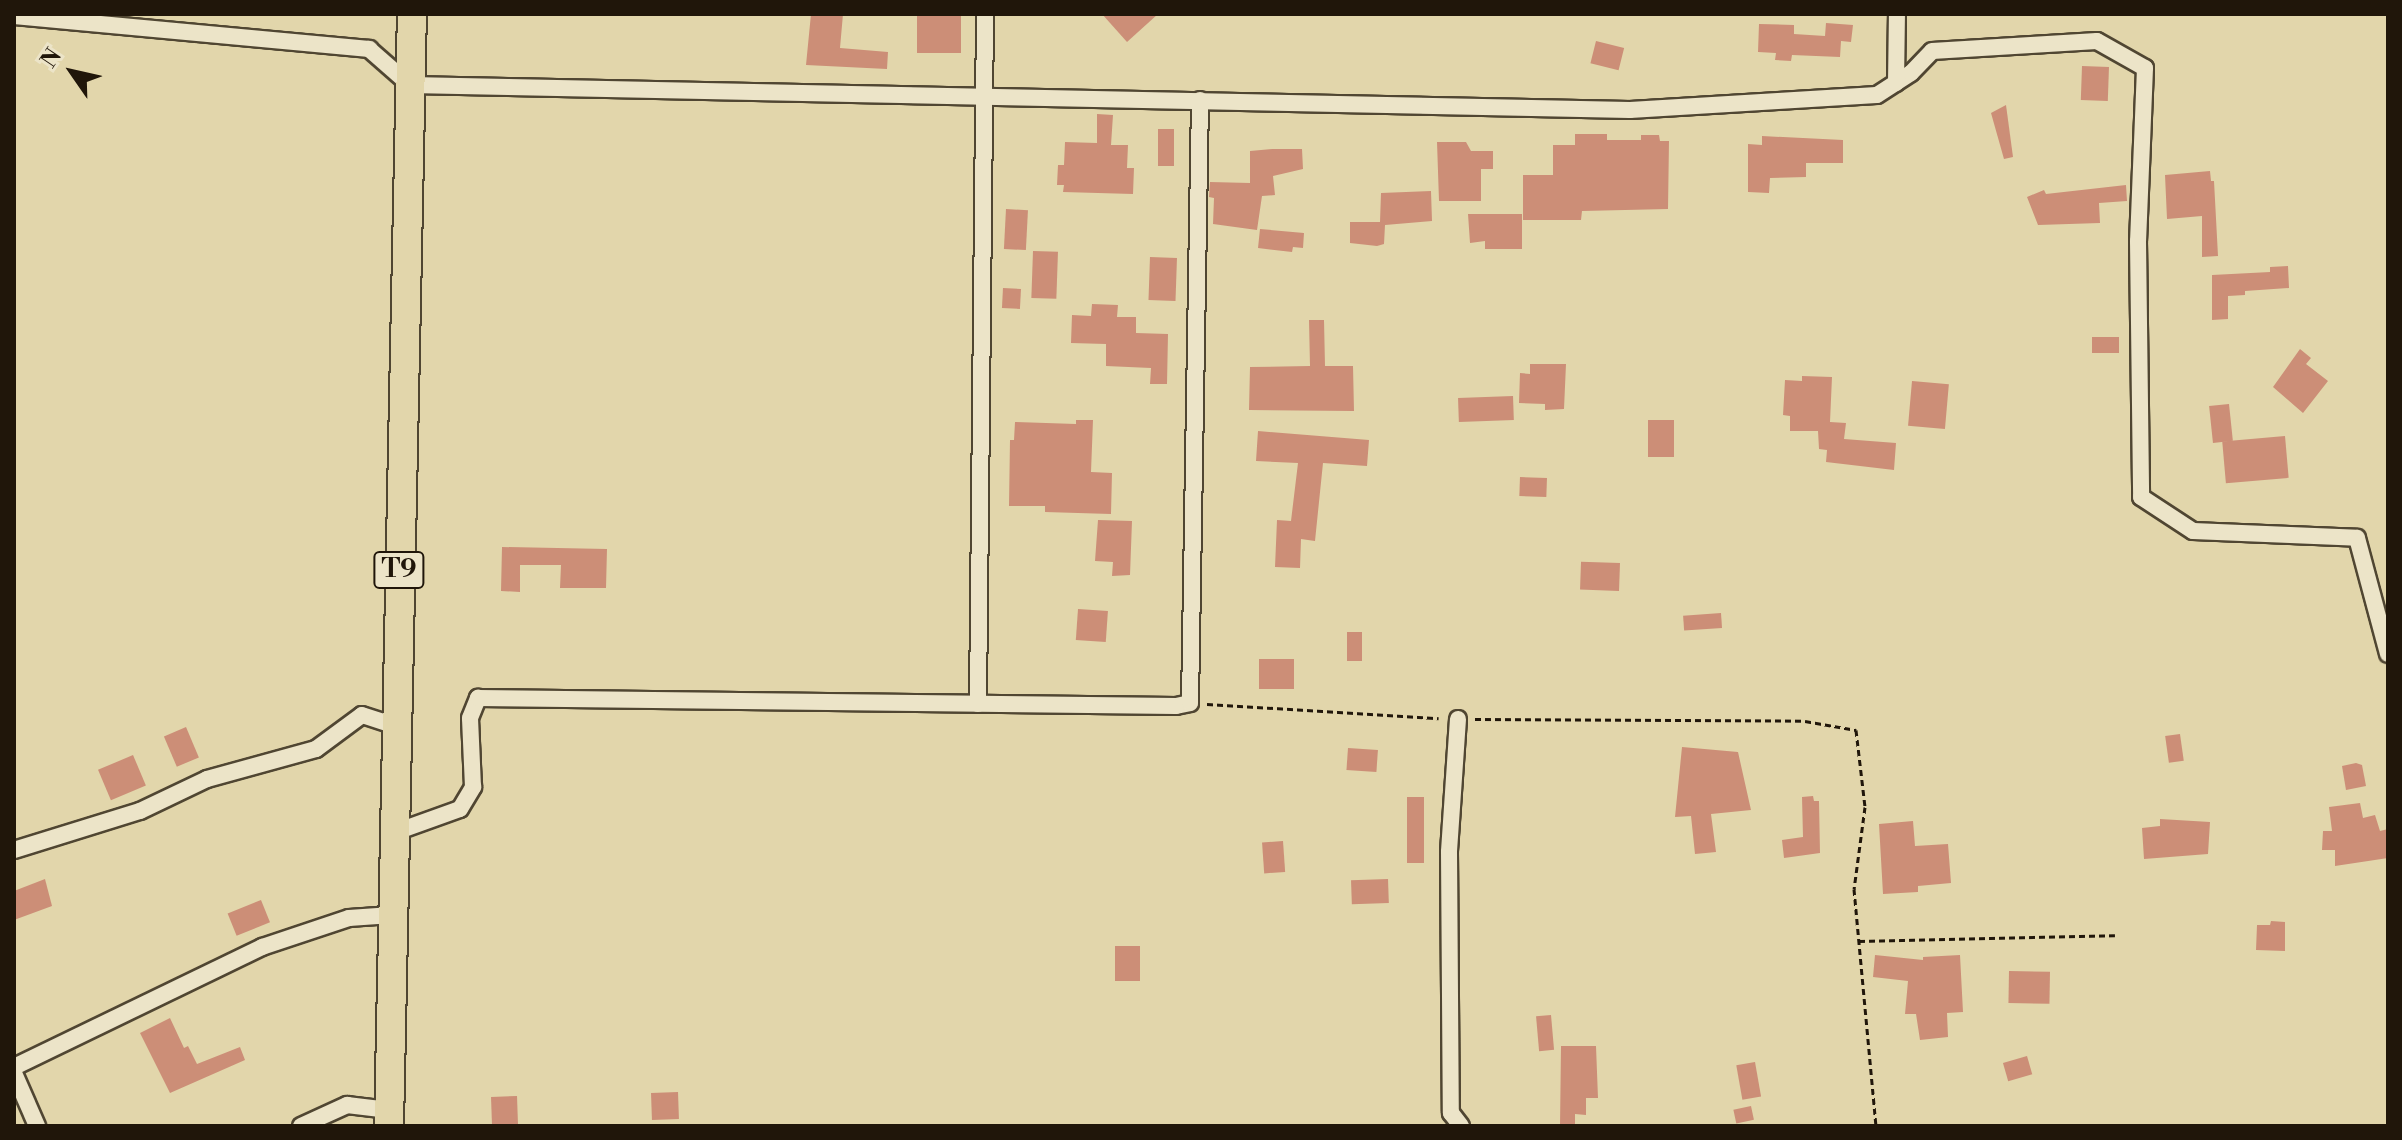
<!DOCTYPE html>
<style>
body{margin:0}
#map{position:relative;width:2402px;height:1140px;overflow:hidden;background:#e2d6ab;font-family:"Libre Bodoni",serif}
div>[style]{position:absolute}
.building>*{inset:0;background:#cc8e77;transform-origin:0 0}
.path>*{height:3px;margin-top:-1.5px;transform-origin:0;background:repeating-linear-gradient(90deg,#20160a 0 6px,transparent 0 10px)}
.roads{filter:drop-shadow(2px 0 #504632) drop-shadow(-2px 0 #504632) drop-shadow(0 2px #504632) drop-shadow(0 -2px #504632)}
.minor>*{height:16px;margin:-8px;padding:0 8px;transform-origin:8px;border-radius:8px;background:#ece4c8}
.trunk>*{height:28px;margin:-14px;padding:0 14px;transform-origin:14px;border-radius:14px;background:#e2d6ab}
span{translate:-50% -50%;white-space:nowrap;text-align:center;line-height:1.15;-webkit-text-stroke:7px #ece4c8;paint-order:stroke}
.shield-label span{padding:2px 6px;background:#ece4c8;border:2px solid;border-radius:6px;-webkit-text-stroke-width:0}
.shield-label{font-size:26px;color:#20160a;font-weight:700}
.frame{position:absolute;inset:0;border:16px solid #20160a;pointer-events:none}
.north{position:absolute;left:32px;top:32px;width:80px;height:80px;-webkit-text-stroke:6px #ece4c8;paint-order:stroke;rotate:304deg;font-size:22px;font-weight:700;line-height:32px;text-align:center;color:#20160a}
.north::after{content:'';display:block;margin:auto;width:28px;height:36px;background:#20160a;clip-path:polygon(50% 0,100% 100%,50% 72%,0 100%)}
</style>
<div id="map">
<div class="building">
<div style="clip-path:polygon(811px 14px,843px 14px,840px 48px,888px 52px,887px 69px,806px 65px)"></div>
<div style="left:917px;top:14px;width:44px;height:39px"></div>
<div style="clip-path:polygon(1102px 14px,1158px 14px,1127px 42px)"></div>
<div style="clip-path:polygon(1826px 23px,1853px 25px,1851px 42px,1841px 41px,1840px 57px,1792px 55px,1791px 61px,1775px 60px,1776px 53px,1758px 52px,1759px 24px,1794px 25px,1794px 34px,1825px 36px)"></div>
<div style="left:1596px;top:41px;width:29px;height:23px;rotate:14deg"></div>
<div style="left:2082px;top:66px;width:27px;height:34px;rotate:2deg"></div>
<div style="clip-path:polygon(2006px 105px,2013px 157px,2004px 159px,1991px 113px)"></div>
<div style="clip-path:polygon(1097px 114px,1113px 115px,1111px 145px,1128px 145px,1127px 168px,1134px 168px,1133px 194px,1063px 192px,1064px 185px,1057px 185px,1058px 165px,1064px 165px,1065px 142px,1097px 143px)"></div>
<div style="left:1158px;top:129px;width:16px;height:37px"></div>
<div style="clip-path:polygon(1575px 134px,1607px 134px,1607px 140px,1641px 140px,1641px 135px,1659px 135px,1660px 141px,1669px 141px,1668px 209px,1582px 211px,1581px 220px,1523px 220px,1523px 175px,1553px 175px,1553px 145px,1575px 145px)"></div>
<div style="clip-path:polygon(1762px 136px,1843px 140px,1843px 163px,1806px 163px,1806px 177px,1770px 178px,1769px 193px,1748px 192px,1748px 144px,1762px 145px)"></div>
<div style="clip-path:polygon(1437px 142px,1466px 142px,1471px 151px,1493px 151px,1493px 169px,1481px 169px,1481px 201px,1439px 201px)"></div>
<div style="clip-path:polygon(1272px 149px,1302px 149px,1303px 169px,1273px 176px,1275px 195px,1262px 196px,1257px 230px,1213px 224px,1214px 198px,1209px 197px,1210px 182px,1250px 183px,1250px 151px)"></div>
<div style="clip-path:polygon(2210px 171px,2211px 181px,2214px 181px,2218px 256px,2202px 257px,2202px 216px,2167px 219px,2165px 175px)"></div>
<div style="clip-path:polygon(2126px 185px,2127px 201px,2099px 203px,2100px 223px,2038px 225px,2027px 197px,2044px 190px,2046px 194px)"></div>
<div style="clip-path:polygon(1431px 191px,1432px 221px,1385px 225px,1384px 244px,1377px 246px,1350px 243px,1350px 222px,1380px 222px,1381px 193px)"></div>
<div style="left:1006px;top:209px;width:22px;height:40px;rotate:3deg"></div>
<div style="clip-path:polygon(1468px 214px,1522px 214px,1522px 249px,1485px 249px,1485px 241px,1470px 243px)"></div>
<div style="clip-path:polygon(1260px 229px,1304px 233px,1303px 248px,1293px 247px,1292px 252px,1258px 248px)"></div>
<div style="left:1033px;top:251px;width:25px;height:47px;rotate:2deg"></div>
<div style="left:1150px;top:257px;width:27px;height:43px;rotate:2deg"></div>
<div style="clip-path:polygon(2288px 266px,2289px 288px,2245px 291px,2245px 295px,2228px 296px,2228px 319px,2212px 320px,2212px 275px,2270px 272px,2270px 267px)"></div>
<div style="left:1003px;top:288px;width:18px;height:20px;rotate:3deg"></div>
<div style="clip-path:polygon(1092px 304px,1118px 305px,1117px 317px,1136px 317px,1136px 333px,1168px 334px,1167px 384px,1150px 384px,1151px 368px,1106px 366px,1106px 344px,1071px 343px,1072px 315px,1091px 316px)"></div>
<div style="clip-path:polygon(1309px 320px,1324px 320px,1325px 366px,1353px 366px,1354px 411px,1249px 410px,1250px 367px,1310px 366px)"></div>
<div style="left:2092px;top:337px;width:27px;height:16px"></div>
<div style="clip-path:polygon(2300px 349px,2311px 358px,2306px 364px,2328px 381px,2303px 413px,2273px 387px)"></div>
<div style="clip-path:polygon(1530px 364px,1566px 364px,1564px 409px,1545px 410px,1545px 404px,1519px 403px,1520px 373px,1530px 374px)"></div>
<div style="clip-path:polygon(1802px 376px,1832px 377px,1830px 422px,1846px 423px,1844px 439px,1896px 443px,1894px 470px,1826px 462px,1827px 450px,1819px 449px,1818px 431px,1790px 431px,1790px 416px,1783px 415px,1785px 380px,1802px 381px)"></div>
<div style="left:1912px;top:381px;width:37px;height:45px;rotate:5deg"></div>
<div style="left:1513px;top:396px;width:24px;height:55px;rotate:88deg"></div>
<div style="left:2229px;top:404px;width:37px;height:20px;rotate:84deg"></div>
<div style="clip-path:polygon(1076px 420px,1093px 420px,1091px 472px,1112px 473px,1111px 514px,1045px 512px,1045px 506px,1009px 506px,1010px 440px,1014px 440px,1015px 422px,1076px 424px)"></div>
<div style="left:1674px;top:420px;width:37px;height:26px;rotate:90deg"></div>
<div style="clip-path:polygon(1258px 431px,1369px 440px,1367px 466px,1323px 463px,1315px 541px,1301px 539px,1300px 568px,1275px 567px,1277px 520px,1291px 521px,1298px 463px,1256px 461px)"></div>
<div style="left:2285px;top:436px;width:42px;height:63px;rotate:85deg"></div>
<div style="left:1520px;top:477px;width:27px;height:19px;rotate:2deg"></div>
<div style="clip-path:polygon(1098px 520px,1132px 521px,1130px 575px,1112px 576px,1113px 562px,1095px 561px)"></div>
<div style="clip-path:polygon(502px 547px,607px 549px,606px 588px,560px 588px,561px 565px,520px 565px,520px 592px,501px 591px)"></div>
<div style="left:1620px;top:563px;width:28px;height:39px;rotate:92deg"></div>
<div style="left:1078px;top:609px;width:30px;height:31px;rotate:4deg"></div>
<div style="left:1721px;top:613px;width:15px;height:38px;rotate:86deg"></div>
<div style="left:1347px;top:632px;width:15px;height:29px"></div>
<div style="left:1259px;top:659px;width:35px;height:30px"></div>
<div style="left:186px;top:727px;width:33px;height:24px;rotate:67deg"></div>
<div style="left:2180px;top:734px;width:27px;height:15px;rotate:82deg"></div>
<div style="clip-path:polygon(1682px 747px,1738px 752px,1751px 810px,1711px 814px,1716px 852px,1695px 854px,1691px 816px,1675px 817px)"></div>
<div style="left:1348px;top:748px;width:30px;height:22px;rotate:4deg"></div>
<div style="left:133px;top:755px;width:33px;height:38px;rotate:67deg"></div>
<div style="clip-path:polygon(2356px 763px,2362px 765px,2366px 786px,2346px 790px,2342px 766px)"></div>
<div style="clip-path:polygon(1813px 796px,1814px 801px,1819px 801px,1820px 853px,1784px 858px,1782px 840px,1803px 837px,1802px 797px)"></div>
<div style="left:1407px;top:797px;width:17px;height:66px"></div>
<div style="clip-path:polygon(2360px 803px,2363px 818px,2375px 815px,2380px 831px,2388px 829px,2388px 858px,2335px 866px,2335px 850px,2322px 850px,2323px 831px,2332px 831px,2329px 807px)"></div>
<div style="clip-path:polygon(2160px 819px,2210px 822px,2208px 854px,2144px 859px,2142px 828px,2160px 826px)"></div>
<div style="clip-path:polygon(1913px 821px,1915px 846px,1948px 844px,1951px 883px,1918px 886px,1918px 892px,1883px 894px,1879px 824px)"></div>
<div style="left:1283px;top:841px;width:31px;height:21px;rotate:86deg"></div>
<div style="clip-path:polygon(45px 879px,52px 906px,14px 920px,14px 891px)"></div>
<div style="left:1388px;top:879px;width:24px;height:37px;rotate:88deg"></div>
<div style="left:261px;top:900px;width:24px;height:36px;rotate:68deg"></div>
<div style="clip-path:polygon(2271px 921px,2285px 922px,2285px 951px,2256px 950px,2257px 925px,2270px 925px)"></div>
<div style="left:1115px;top:946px;width:25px;height:35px"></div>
<div style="clip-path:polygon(1875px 955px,1923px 960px,1923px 957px,1960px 955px,1963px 1012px,1947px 1013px,1948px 1037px,1920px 1040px,1916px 1014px,1905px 1014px,1908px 981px,1873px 977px)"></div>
<div style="left:2009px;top:971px;width:41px;height:32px;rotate:1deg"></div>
<div style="left:1551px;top:1015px;width:35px;height:15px;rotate:85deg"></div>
<div style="clip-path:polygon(170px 1018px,184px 1048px,188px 1046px,197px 1064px,240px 1047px,245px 1060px,170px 1093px,140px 1033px)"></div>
<div style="clip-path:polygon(1561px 1046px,1596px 1046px,1598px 1098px,1586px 1098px,1586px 1115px,1575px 1114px,1575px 1126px,1560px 1126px)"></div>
<div style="left:2027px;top:1056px;width:19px;height:25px;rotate:74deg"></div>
<div style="left:1755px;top:1062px;width:35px;height:19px;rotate:80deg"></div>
<div style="left:678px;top:1092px;width:27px;height:27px;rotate:88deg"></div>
<div style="left:517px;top:1096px;width:30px;height:26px;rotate:88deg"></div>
<div style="left:1751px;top:1106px;width:14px;height:18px;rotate:78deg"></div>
</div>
<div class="path">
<div style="left:1207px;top:704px;width:232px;rotate:3.5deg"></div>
<div style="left:1475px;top:719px;width:330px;rotate:0.3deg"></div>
<div style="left:1805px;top:721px;width:52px;rotate:10deg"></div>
<div style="left:1856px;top:730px;width:78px;rotate:83.3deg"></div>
<div style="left:1865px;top:807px;width:83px;rotate:97.6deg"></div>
<div style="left:1854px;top:889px;width:238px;rotate:84.7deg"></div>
<div style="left:1859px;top:941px;width:256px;rotate:-1.3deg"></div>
</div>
<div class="roads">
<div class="minor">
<div style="left:14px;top:16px;width:357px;rotate:5.3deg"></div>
<div style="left:369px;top:49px;width:55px;rotate:41.3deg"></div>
<div style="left:410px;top:85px;width:1220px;rotate:1.17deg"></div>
<div style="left:1630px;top:110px;width:247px;rotate:-3.5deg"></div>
<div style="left:1877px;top:95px;width:40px;rotate:-32.9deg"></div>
<div style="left:1911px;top:73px;width:30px;rotate:-46deg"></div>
<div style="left:1932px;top:51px;width:165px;rotate:-3.5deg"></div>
<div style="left:2097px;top:41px;width:55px;rotate:29.4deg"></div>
<div style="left:2145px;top:68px;width:173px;rotate:92.3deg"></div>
<div style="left:2138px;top:241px;width:256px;rotate:89.3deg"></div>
<div style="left:2141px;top:497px;width:62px;rotate:33.2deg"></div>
<div style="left:2193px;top:531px;width:164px;rotate:2.4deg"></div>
<div style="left:2357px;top:538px;width:120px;rotate:75deg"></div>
<div style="left:1896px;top:83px;width:69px;rotate:-89.2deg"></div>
<div style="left:978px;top:704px;width:690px;rotate:-89.42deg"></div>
<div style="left:1458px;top:719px;width:133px;rotate:93.9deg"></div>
<div style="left:1449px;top:852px;width:261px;rotate:89.6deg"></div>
<div style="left:1451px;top:1113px;width:16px;rotate:52deg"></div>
<div style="left:393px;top:833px;width:71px;rotate:-19.7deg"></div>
<div style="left:460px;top:809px;width:26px;rotate:-59deg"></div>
<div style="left:473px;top:787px;width:69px;rotate:-92.5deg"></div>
<div style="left:470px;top:718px;width:22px;rotate:-68deg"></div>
<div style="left:478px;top:698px;width:698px;rotate:0.66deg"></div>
<div style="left:1176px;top:706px;width:14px;rotate:-12deg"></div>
<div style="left:1190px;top:703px;width:603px;rotate:-89.05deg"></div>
<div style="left:14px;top:850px;width:132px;rotate:-17.2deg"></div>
<div style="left:140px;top:811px;width:74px;rotate:-25.5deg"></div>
<div style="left:207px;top:779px;width:113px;rotate:-15.4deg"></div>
<div style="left:316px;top:749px;width:57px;rotate:-36.5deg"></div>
<div style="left:362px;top:715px;width:36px;rotate:18deg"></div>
<div style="left:14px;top:1067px;width:276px;rotate:-25.8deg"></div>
<div style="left:262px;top:947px;width:92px;rotate:-18.4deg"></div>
<div style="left:349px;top:918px;width:43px;rotate:-4deg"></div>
<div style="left:14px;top:1073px;width:58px;rotate:66.5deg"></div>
<div style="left:301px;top:1126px;width:51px;rotate:-24.5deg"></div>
<div style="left:347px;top:1105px;width:42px;rotate:6.8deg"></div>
</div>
<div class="trunk">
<div style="left:389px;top:1126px;width:1112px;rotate:-88.82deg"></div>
</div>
</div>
<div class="shield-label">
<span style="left:399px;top:570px">T9</span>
</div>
<div class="frame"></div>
<div class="north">N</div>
</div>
